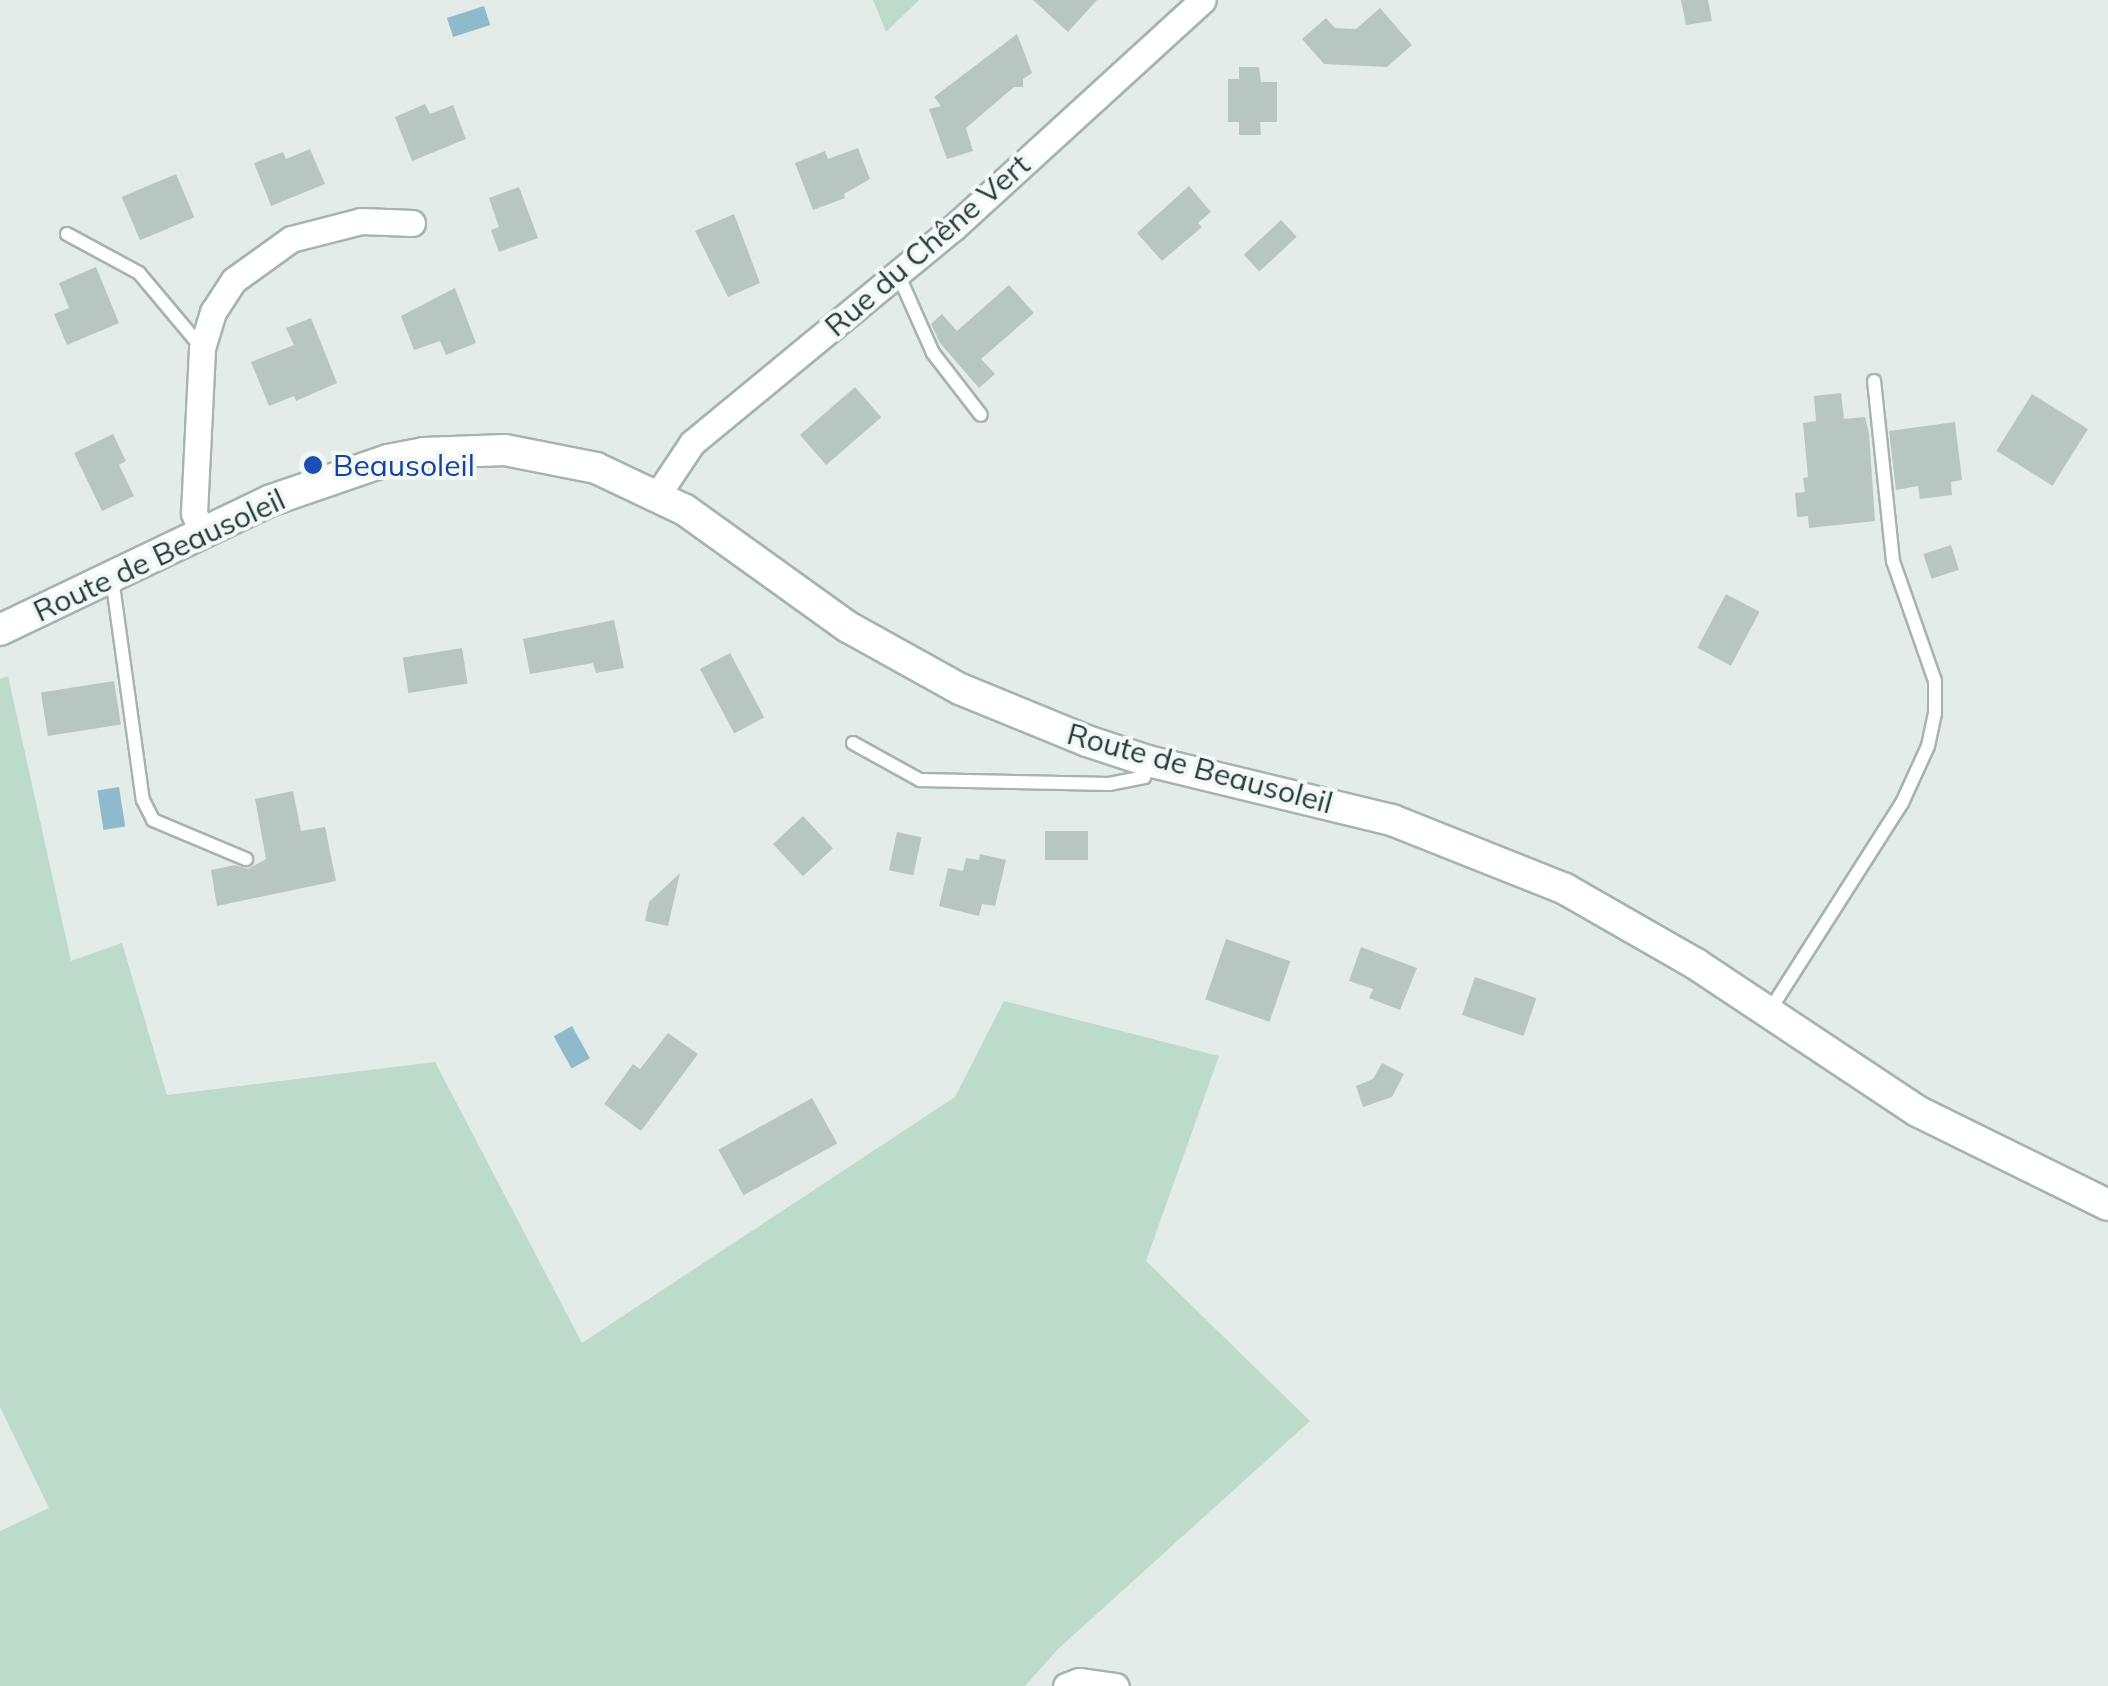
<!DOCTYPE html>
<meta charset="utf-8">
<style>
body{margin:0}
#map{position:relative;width:2108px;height:1686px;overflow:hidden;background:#e3ece9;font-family:Mulish,sans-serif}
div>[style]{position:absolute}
.green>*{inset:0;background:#bddbca}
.water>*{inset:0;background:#8fbacc;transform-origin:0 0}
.building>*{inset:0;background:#b8c6c2;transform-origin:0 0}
.roads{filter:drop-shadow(2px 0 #a6b4b1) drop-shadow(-2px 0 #a6b4b1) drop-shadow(0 2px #a6b4b1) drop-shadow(0 -2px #a6b4b1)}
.lane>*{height:12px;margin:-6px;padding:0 6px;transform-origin:6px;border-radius:6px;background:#fff}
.street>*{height:25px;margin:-12.5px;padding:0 12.5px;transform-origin:12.5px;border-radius:12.5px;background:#fff}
.secondary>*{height:30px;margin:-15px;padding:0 15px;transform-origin:15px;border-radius:15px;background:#fff}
.dots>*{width:28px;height:28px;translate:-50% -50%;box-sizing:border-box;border:5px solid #f3f8f7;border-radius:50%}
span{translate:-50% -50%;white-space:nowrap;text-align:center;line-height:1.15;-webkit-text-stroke:8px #f3f8f7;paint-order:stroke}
.street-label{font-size:30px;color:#243c39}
.transit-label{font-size:30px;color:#164399}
.left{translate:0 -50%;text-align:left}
</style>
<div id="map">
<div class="green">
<div style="clip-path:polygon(873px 0,919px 0,886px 32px)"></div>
<div style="clip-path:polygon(8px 676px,71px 961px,122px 943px,167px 1095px,435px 1062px,582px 1343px,955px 1097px,1004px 1001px,1219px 1056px,1146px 1261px,1310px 1421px,1058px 1649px,1025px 1686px,0 1686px,0 1531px,49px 1508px,0 1407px,0 679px)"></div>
</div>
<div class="water">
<div style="left:484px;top:6px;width:20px;height:39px;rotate:72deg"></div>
<div style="left:119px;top:787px;width:40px;height:22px;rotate:81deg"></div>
<div style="left:572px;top:1026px;width:37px;height:21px;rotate:61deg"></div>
</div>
<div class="building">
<div style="clip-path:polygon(1033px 0,1097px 0,1068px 32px)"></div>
<div style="clip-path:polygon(1681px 0,1708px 0,1712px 21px,1686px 25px)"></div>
<div style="clip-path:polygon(1380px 8px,1412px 45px,1387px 67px,1324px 64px,1302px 39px,1326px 18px,1335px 28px,1356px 29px)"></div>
<div style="clip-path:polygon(1017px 34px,1032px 73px,1023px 79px,1023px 87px,1014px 87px,966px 128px,973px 151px,947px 159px,929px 109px,941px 106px,934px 97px)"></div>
<div style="clip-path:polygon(1239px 67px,1259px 67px,1261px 82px,1277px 82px,1277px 122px,1260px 122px,1261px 135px,1239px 135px,1239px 122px,1228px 122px,1228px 79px,1239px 79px)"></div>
<div style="clip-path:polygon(425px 104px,430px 114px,453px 105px,466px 139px,412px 161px,395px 117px)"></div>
<div style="clip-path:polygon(858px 148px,870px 179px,844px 194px,845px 198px,813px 210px,795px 163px,825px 151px,828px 159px)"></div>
<div style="clip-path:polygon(310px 149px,325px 184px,271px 206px,254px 163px,283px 152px,286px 159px)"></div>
<div style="left:176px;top:174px;width:47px;height:59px;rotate:67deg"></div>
<div style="clip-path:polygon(1189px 186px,1211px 212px,1198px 223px,1202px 227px,1162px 261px,1137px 233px)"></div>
<div style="clip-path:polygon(519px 187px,538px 238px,499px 252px,491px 230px,499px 227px,489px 198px)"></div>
<div style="clip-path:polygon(734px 214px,760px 283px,728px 297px,695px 231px)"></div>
<div style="left:1281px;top:220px;width:23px;height:51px;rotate:47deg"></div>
<div style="clip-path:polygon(96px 267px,119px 323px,67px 345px,54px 314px,69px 308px,59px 283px)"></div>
<div style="clip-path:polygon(1009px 285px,1034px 313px,981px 359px,995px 374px,979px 388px,940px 343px,931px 324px,942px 314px,957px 331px)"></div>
<div style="clip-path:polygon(455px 288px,476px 343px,446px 355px,440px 341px,414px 350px,401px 316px)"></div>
<div style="clip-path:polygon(311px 318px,337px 383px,296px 401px,294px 396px,269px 406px,251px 362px,294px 345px,286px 328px)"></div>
<div style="left:855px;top:387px;width:40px;height:73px;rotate:49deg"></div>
<div style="clip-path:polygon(1841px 393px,1844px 419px,1865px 417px,1869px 433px,1875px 521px,1809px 528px,1808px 516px,1797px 517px,1795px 493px,1805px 492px,1803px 478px,1808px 477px,1803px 423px,1816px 421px,1814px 396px)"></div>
<div style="left:2032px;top:394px;width:66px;height:67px;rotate:32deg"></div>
<div style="clip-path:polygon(1955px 422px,1962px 480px,1951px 482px,1952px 495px,1920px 499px,1918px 486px,1896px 490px,1889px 431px)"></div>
<div style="clip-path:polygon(113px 434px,126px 461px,119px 465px,134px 496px,102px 511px,74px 453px)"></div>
<div style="left:1951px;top:545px;width:26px;height:29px;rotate:72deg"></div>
<div style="left:1726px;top:594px;width:38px;height:61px;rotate:28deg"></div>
<div style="clip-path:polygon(614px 620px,624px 668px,596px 673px,593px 663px,530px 674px,523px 639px)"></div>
<div style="left:462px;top:648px;width:36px;height:60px;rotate:81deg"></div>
<div style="left:730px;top:653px;width:73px;height:34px;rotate:62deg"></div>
<div style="left:114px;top:681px;width:44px;height:74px;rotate:81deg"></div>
<div style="clip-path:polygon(293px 791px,301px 831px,325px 827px,336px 881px,217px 906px,211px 870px,235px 865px,248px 869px,266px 859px,255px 799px)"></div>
<div style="left:803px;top:816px;width:44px;height:41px;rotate:47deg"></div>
<div style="left:1045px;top:831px;width:43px;height:29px"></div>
<div style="left:897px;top:832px;width:25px;height:39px;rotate:12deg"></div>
<div style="clip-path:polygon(980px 854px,1006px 860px,995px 906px,982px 904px,979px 916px,939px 906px,948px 868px,963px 871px,966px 858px,979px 860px)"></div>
<div style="clip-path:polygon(680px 873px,668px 926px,645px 921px,649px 902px)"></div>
<div style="left:1226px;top:939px;width:68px;height:64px;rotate:19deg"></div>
<div style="clip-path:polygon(1361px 947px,1417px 968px,1400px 1010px,1369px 998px,1373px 989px,1349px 981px)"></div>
<div style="left:1475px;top:977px;width:65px;height:40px;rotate:19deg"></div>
<div style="clip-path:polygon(668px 1033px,698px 1054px,641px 1131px,604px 1104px,633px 1064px,640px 1069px)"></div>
<div style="clip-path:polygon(1382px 1063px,1404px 1074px,1392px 1097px,1363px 1107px,1356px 1086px,1373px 1079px)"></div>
<div style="left:812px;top:1098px;width:52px;height:107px;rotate:61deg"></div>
</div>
<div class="roads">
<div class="lane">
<div style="left:67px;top:234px;width:82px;rotate:28.4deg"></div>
<div style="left:139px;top:273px;width:98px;rotate:50deg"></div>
<div style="left:898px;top:274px;width:86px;rotate:66.1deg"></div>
<div style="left:933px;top:353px;width:78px;rotate:52.3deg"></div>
<div style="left:112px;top:578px;width:224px;rotate:82.1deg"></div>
<div style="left:143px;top:800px;width:22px;rotate:63deg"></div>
<div style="left:153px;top:820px;width:101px;rotate:22.8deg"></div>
<div style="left:853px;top:743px;width:77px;rotate:28.9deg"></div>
<div style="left:920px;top:780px;width:189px;rotate:1.2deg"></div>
<div style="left:1109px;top:784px;width:36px;rotate:-11deg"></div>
<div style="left:1144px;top:777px;width:16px;rotate:-76deg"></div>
<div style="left:1770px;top:1010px;width:246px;rotate:-57.5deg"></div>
<div style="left:1902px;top:803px;width:63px;rotate:-65.5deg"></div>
<div style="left:1928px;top:746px;width:34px;rotate:-78deg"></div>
<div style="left:1935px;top:713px;width:32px;rotate:-90deg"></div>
<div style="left:1935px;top:681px;width:127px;rotate:-109.3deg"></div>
<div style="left:1893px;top:561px;width:181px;rotate:-96deg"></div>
</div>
<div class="street">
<div style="left:658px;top:494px;width:61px;rotate:-56.3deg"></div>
<div style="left:692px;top:443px;width:338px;rotate:-39.5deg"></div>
<div style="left:953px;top:228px;width:338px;rotate:-42.4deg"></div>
<div style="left:202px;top:532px;width:21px;rotate:-113deg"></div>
<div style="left:194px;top:513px;width:165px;rotate:-87.2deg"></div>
<div style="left:202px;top:348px;width:38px;rotate:-73deg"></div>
<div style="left:213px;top:312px;width:38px;rotate:-57deg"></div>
<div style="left:234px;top:280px;width:70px;rotate:-35.7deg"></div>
<div style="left:291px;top:239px;width:72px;rotate:-14.4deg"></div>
<div style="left:361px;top:221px;width:51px;rotate:2.2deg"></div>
<div style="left:1066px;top:1686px;width:14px;rotate:-21deg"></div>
<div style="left:1079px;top:1681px;width:37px;rotate:8deg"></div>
</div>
<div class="secondary">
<div style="left:0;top:630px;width:298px;rotate:-25.6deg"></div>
<div style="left:269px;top:501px;width:126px;rotate:-19deg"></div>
<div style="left:388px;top:460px;width:37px;rotate:-11deg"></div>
<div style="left:424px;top:453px;width:81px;rotate:-2.1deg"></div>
<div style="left:505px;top:450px;width:93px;rotate:11.2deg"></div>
<div style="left:596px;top:468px;width:98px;rotate:25.3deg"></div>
<div style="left:685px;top:510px;width:201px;rotate:35.7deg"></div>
<div style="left:848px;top:627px;width:128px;rotate:29deg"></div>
<div style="left:960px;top:689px;width:137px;rotate:22.3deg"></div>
<div style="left:1087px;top:741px;width:64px;rotate:18.2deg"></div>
<div style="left:1148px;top:761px;width:251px;rotate:13.6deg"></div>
<div style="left:1392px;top:820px;width:186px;rotate:21.7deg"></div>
<div style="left:1565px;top:889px;width:151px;rotate:29.8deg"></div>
<div style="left:1696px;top:964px;width:265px;rotate:33.6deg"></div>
<div style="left:1917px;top:1111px;width:213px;rotate:26.2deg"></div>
</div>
</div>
<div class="dots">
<div style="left:313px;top:465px;background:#1a4fb4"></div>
</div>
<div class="street-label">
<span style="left:927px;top:245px;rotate:-41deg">Rue du Chêne Vert</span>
<span style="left:159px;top:555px;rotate:-25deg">Route de Beausoleil</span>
<span style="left:1200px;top:768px;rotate:15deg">Route de Beausoleil</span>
</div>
<div class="transit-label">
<span class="left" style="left:333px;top:465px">Beausoleil</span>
</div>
</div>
